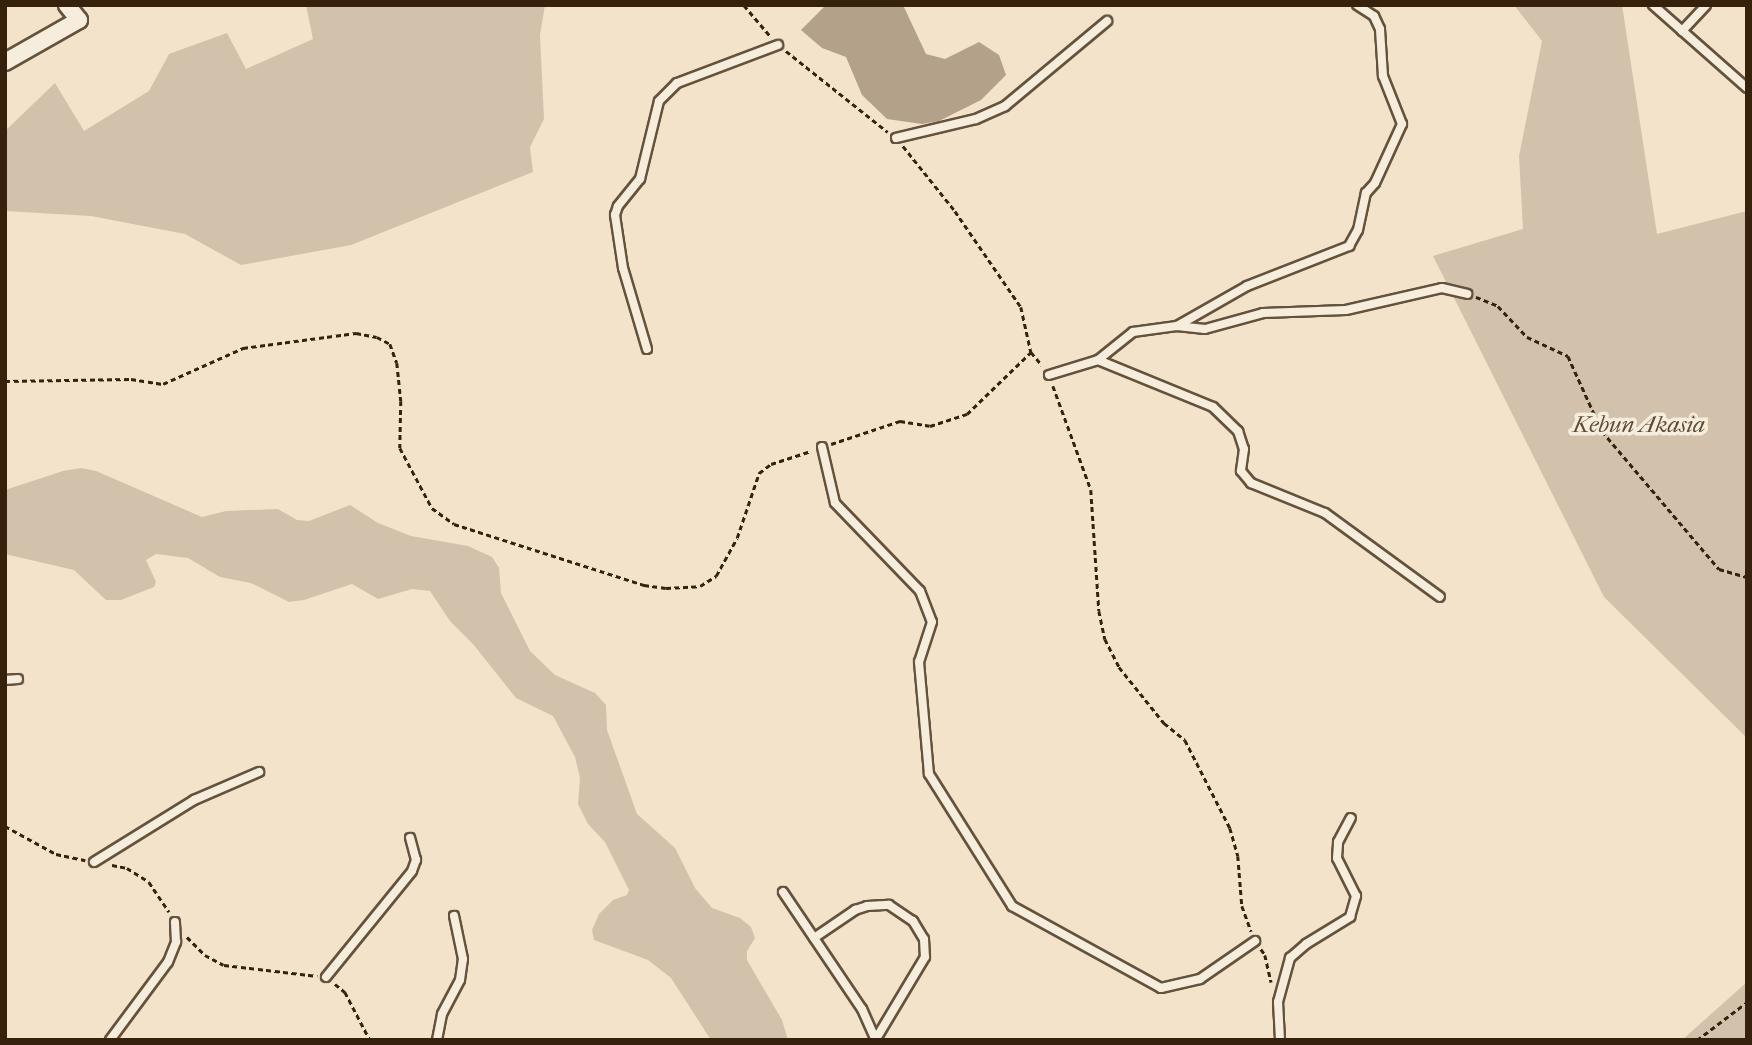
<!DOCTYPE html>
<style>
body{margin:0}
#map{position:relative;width:1752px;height:1045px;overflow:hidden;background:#f3e3cb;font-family:"IM FELL French Canon",serif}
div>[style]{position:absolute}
.green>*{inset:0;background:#d3c2ab}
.water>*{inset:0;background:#b3a18a}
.path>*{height:2.5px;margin-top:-1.25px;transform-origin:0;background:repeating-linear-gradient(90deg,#36220c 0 5px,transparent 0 8.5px)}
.roads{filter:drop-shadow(2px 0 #65523c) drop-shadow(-2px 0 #65523c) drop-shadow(0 2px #65523c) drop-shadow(0 -2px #65523c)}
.lane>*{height:8px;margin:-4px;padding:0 4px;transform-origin:4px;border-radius:4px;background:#f7eddd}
.street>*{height:16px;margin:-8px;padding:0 8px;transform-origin:8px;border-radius:8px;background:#f7eddd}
span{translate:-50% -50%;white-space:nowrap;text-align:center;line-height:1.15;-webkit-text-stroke:7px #f7eddd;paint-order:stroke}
.park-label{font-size:23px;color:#5d4a34;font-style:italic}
.frame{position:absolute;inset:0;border:7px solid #36220c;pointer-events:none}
</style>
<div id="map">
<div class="green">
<div style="clip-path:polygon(306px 5px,545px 5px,540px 35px,544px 119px,530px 147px,533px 172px,351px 245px,241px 265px,185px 234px,91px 216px,5px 211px,5px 131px,55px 83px,84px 131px,149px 91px,169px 54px,227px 33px,246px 69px,313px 39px)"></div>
<div style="clip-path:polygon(1514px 5px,1622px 5px,1657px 234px,1747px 211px,1747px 738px,1604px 597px,1433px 256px,1523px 229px,1519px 156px,1542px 41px)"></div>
<div style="clip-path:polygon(81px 468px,96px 471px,202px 517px,226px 511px,278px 509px,297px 520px,309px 521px,350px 505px,378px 523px,411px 536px,468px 546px,492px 557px,499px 568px,501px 593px,530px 651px,555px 675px,595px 693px,606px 705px,607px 730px,637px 814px,675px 848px,695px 888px,712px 908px,740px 918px,751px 927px,755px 938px,747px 951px,747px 960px,782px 1020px,788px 1040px,711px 1040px,671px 978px,648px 960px,594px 940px,592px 930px,599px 914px,613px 900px,627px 895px,629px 890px,605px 842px,588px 824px,578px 804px,580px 778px,575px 757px,553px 716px,516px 698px,473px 644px,450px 621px,430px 591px,412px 589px,378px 599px,352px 584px,304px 600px,289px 602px,251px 583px,220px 577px,188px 558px,156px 554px,146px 560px,156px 582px,154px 587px,121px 600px,106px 600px,74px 570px,5px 554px,5px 490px,63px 471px)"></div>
<div style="clip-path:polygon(1747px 982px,1747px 1040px,1682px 1040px)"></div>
</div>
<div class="water">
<div style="clip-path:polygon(826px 5px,903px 5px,926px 54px,945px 59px,979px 42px,999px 55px,1006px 75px,981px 100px,939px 121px,922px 124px,887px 119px,862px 95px,846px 57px,822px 48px,801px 30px)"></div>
</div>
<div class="path">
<div style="left:744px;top:5px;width:42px;rotate:49.8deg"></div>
<div style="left:786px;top:51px;width:130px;rotate:38.5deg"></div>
<div style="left:903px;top:146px;width:83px;rotate:51.3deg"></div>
<div style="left:955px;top:211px;width:116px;rotate:55.5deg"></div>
<div style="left:1021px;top:307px;width:46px;rotate:77.5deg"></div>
<div style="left:1031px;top:352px;width:17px;rotate:50deg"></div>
<div style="left:1476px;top:297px;width:24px;rotate:22deg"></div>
<div style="left:1498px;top:306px;width:42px;rotate:46.9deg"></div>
<div style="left:1527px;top:337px;width:45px;rotate:24.9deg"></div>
<div style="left:1568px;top:356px;width:82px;rotate:65.6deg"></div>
<div style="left:1602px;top:431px;width:181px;rotate:49.7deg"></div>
<div style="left:1719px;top:569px;width:29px;rotate:16deg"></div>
<div style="left:5px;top:381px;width:126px;rotate:-0.9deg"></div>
<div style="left:131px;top:379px;width:32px;rotate:9deg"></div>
<div style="left:163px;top:384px;width:88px;rotate:-24.2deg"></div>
<div style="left:243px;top:348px;width:114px;rotate:-7.6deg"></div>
<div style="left:356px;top:333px;width:21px;rotate:11deg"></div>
<div style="left:377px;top:337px;width:15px;rotate:28deg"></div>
<div style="left:390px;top:344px;width:20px;rotate:70deg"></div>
<div style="left:397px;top:363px;width:38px;rotate:84deg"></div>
<div style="left:401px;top:401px;width:47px;rotate:91.2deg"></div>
<div style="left:400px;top:448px;width:68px;rotate:61.9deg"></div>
<div style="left:432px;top:508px;width:27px;rotate:36deg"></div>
<div style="left:454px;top:524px;width:200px;rotate:17.8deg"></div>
<div style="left:644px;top:585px;width:22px;rotate:8deg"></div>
<div style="left:666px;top:588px;width:34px;rotate:-3deg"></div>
<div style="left:700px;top:586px;width:19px;rotate:-32deg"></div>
<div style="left:716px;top:576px;width:43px;rotate:-61.1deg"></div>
<div style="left:737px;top:538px;width:69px;rotate:-71.3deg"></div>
<div style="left:759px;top:473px;width:15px;rotate:-37deg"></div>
<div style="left:771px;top:464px;width:42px;rotate:-18deg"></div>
<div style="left:1053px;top:386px;width:111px;rotate:69.9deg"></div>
<div style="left:1091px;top:490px;width:121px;rotate:86.2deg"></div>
<div style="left:1099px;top:611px;width:29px;rotate:78deg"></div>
<div style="left:1105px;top:639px;width:31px;rotate:63deg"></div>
<div style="left:1119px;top:667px;width:72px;rotate:51.2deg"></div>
<div style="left:1164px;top:723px;width:27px;rotate:39deg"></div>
<div style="left:1185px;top:740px;width:99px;rotate:62.9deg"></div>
<div style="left:1230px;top:828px;width:29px;rotate:74deg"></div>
<div style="left:1238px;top:856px;width:50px;rotate:85.4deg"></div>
<div style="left:1242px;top:906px;width:27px;rotate:70deg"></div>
<div style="left:831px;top:444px;width:73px;rotate:-18.4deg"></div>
<div style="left:900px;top:421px;width:30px;rotate:9deg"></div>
<div style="left:930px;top:426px;width:39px;rotate:-18deg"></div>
<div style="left:967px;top:414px;width:89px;rotate:-44.1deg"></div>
<div style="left:5px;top:826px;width:58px;rotate:28.8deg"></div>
<div style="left:56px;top:854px;width:30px;rotate:12deg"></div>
<div style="left:112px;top:865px;width:15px;rotate:11deg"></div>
<div style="left:127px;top:868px;width:26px;rotate:32deg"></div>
<div style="left:149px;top:882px;width:36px;rotate:56deg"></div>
<div style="left:187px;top:937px;width:25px;rotate:45deg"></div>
<div style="left:205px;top:955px;width:21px;rotate:28deg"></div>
<div style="left:224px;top:965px;width:94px;rotate:6.7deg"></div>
<div style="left:1261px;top:949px;width:7px;rotate:56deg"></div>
<div style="left:1265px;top:955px;width:28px;rotate:77deg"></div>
<div style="left:335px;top:984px;width:13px;rotate:39deg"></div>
<div style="left:345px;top:992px;width:54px;rotate:62.5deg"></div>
<div style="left:1697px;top:1040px;width:63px;rotate:-37.2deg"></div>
</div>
<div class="roads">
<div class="lane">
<div style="left:1653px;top:5px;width:125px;rotate:41.4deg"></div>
<div style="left:1682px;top:31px;width:35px;rotate:-47deg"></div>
<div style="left:896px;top:138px;width:82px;rotate:-13.4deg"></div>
<div style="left:976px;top:119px;width:32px;rotate:-24deg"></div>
<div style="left:1005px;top:106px;width:133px;rotate:-39.8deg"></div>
<div style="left:1177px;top:326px;width:81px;rotate:-29.7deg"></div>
<div style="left:1247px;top:286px;width:110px;rotate:-21.4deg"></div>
<div style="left:1349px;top:246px;width:18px;rotate:-61deg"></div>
<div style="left:1358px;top:230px;width:38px;rotate:-78deg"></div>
<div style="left:1366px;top:193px;width:13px;rotate:-48deg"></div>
<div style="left:1375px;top:183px;width:65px;rotate:-65.4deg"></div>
<div style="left:1402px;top:124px;width:52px;rotate:-111.6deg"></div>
<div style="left:1383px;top:76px;width:47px;rotate:-93.7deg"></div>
<div style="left:1380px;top:29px;width:14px;rotate:-115deg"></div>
<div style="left:1374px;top:16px;width:20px;rotate:-147deg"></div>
<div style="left:647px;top:349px;width:84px;rotate:-106.5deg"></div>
<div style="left:623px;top:268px;width:54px;rotate:-98.6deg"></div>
<div style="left:615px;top:215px;width:9px;rotate:-72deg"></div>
<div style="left:618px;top:206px;width:35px;rotate:-51deg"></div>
<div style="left:640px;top:179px;width:80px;rotate:-76.3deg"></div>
<div style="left:659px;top:101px;width:25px;rotate:-45deg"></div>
<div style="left:677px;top:83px;width:108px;rotate:-20.6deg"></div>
<div style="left:1098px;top:360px;width:124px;rotate:22.2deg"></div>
<div style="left:1213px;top:407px;width:35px;rotate:44deg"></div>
<div style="left:1238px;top:431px;width:19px;rotate:72deg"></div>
<div style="left:1244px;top:449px;width:22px;rotate:98deg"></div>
<div style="left:1241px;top:471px;width:16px;rotate:50deg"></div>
<div style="left:1251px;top:483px;width:80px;rotate:22.1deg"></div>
<div style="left:1325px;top:513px;width:142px;rotate:36.1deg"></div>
<div style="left:1049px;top:375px;width:51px;rotate:-17deg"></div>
<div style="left:1098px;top:360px;width:45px;rotate:-38.7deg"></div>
<div style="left:1133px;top:332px;width:44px;rotate:-7.8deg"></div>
<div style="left:1177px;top:326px;width:28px;rotate:6deg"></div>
<div style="left:1205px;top:329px;width:60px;rotate:-15.4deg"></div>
<div style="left:1263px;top:313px;width:83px;rotate:-2.1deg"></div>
<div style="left:1346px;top:310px;width:98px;rotate:-12.9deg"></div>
<div style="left:1442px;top:288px;width:26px;rotate:13deg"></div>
<div style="left:822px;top:447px;width:57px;rotate:76.9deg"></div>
<div style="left:835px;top:503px;width:122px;rotate:46deg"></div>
<div style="left:920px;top:591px;width:33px;rotate:69deg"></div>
<div style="left:932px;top:622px;width:42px;rotate:108deg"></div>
<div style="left:919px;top:662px;width:112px;rotate:84.9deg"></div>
<div style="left:929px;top:774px;width:156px;rotate:57.8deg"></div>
<div style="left:1012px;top:906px;width:170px;rotate:28.8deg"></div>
<div style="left:1161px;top:988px;width:40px;rotate:-13deg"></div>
<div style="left:1200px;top:979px;width:67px;rotate:-34.6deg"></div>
<div style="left:5px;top:680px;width:13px;rotate:-4deg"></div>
<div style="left:94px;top:862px;width:118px;rotate:-31.8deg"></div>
<div style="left:194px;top:800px;width:71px;rotate:-23.3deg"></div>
<div style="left:783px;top:892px;width:141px;rotate:56deg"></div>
<div style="left:862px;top:1009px;width:34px;rotate:66deg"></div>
<div style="left:814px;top:938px;width:50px;rotate:-34.3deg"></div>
<div style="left:855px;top:910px;width:13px;rotate:-18deg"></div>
<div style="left:867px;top:906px;width:22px;rotate:-3deg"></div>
<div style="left:889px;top:905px;width:29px;rotate:34deg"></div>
<div style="left:913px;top:921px;width:21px;rotate:59deg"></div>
<div style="left:924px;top:939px;width:18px;rotate:87deg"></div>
<div style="left:925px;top:957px;width:96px;rotate:120.9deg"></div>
<div style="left:326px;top:977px;width:136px;rotate:-50.9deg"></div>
<div style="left:412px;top:871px;width:12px;rotate:-70deg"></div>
<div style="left:416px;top:860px;width:23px;rotate:-105deg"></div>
<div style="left:110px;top:1040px;width:97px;rotate:-53.4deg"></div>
<div style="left:168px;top:962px;width:22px;rotate:-68deg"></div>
<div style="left:176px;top:942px;width:20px;rotate:-93deg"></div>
<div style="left:437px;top:1040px;width:26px;rotate:-79deg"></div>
<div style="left:442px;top:1014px;width:38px;rotate:-62deg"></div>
<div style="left:460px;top:980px;width:21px;rotate:-82deg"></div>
<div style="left:463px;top:959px;width:44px;rotate:-101.8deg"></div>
<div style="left:1280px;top:1040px;width:38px;rotate:-93deg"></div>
<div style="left:1278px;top:1002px;width:46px;rotate:-74.7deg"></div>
<div style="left:1290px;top:958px;width:21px;rotate:-41deg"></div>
<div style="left:1306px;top:944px;width:52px;rotate:-31.5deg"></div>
<div style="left:1350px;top:917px;width:22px;rotate:-74deg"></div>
<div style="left:1356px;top:896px;width:42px;rotate:-116.6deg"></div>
<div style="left:1337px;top:858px;width:16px;rotate:-86deg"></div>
<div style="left:1338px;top:842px;width:27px;rotate:-62deg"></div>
</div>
<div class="street">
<div style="left:5px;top:62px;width:85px;rotate:-29.6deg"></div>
<div style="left:79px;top:20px;width:19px;rotate:-129deg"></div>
</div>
</div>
<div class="park-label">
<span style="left:1639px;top:425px">Kebun Akasia</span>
</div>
<div class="frame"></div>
</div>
